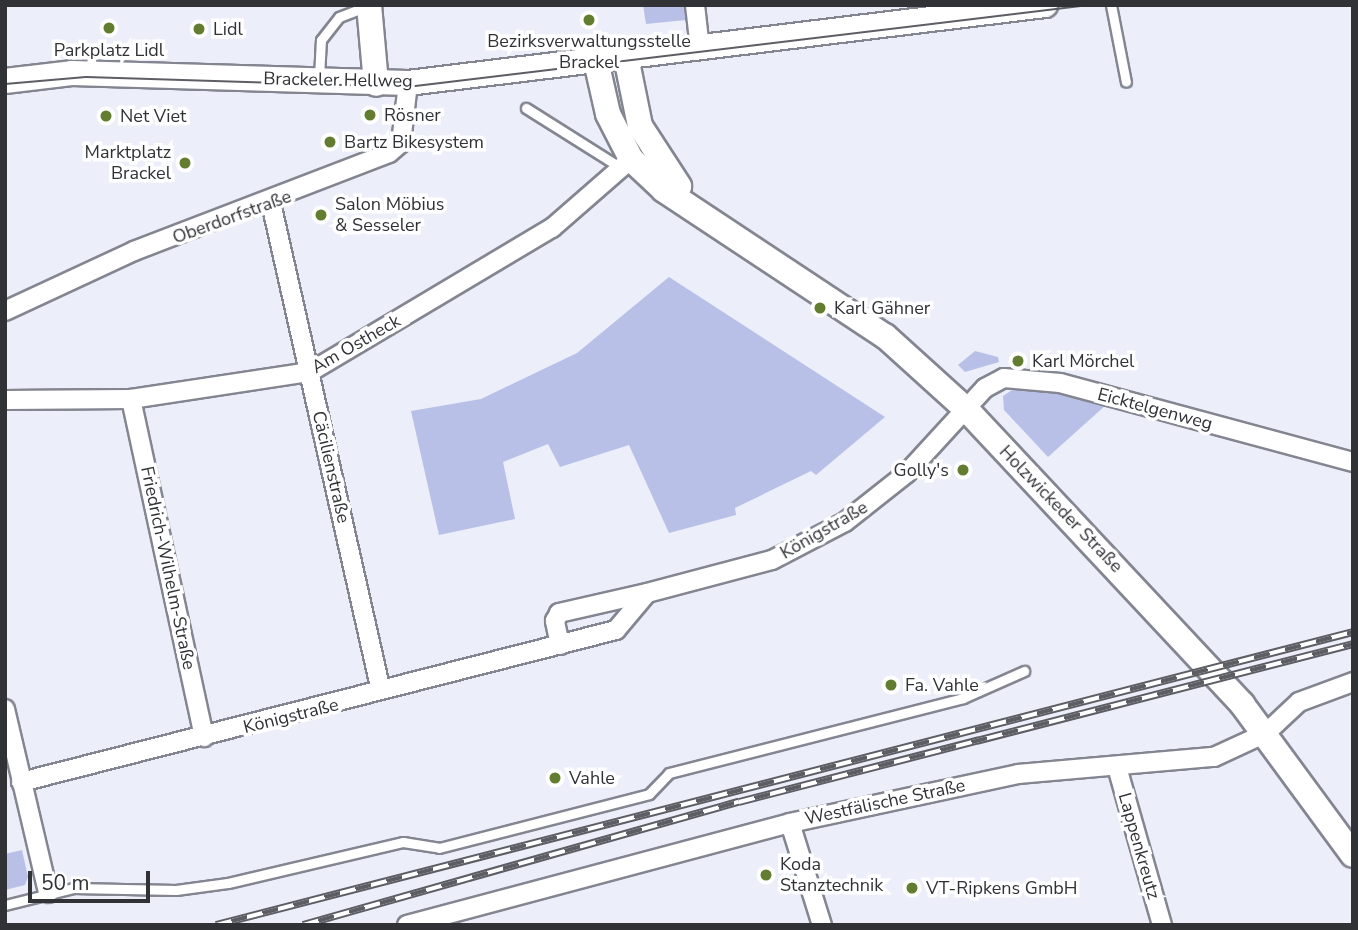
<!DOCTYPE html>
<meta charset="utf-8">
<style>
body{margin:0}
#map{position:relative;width:1358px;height:930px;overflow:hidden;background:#eceefa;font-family:"Nunito Sans",sans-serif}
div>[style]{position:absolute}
.green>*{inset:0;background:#b9c0e7}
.roads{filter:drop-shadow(2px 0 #838690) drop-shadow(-2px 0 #838690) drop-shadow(0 2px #838690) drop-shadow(0 -2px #838690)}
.lane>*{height:9px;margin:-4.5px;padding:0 4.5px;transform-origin:4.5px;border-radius:4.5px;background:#fff}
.street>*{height:18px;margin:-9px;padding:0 9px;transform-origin:9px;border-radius:9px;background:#fff}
.secondary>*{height:24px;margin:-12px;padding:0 12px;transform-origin:12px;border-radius:12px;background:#fff}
.tram>*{height:2px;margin:-1px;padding:0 1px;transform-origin:1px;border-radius:1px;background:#5c5e64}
.rail>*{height:8px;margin-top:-4px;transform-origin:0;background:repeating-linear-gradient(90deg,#fff 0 16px,#5c5e64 0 32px);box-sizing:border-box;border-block:2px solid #5c5e64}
.dots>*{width:19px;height:19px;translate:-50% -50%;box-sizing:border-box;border:4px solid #fff;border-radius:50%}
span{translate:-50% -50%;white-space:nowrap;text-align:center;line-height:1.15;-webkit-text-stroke:7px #fff;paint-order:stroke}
.poi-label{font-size:18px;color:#313236}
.left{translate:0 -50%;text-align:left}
.right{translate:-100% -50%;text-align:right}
.street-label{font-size:18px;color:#313236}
.frame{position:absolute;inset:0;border:7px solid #313236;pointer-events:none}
.scale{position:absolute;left:28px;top:871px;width:122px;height:32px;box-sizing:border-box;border:4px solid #313236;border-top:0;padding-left:9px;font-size:21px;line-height:24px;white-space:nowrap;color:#313236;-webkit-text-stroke:5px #fff;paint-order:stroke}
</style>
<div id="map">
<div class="green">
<div style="clip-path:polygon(643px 5px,685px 5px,686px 20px,646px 24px)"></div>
<div style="clip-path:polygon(669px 277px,885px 417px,816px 475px,811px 471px,735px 508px,736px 515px,669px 533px,629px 445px,560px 467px,548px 444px,503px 462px,515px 519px,439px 535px,411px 411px,481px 399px,577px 353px)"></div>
<div style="clip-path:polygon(975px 351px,998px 357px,999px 362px,965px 372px,958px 365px)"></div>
<div style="clip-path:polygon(1015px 388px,1051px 390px,1106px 405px,1048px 457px,1004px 410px,1003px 396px)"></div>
<div style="clip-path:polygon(22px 850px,28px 877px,25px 885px,5px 890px,5px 854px)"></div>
</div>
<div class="roads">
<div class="lane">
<div style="left:1111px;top:5px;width:78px;rotate:79deg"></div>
<div style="left:319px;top:77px;width:37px;rotate:-87deg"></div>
<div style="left:321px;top:40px;width:29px;rotate:-52deg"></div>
<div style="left:339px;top:17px;width:30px;rotate:-21deg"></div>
<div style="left:526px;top:108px;width:109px;rotate:32.2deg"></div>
<div style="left:5px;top:905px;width:70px;rotate:-14deg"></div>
<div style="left:73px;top:888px;width:103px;rotate:1.1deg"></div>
<div style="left:176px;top:890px;width:52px;rotate:-7.7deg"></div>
<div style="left:228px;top:883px;width:180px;rotate:-13.2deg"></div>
<div style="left:403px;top:842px;width:36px;rotate:9deg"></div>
<div style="left:439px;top:848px;width:217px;rotate:-14.4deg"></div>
<div style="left:649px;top:794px;width:29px;rotate:-46deg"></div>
<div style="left:669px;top:773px;width:303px;rotate:-14.3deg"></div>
<div style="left:963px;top:698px;width:67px;rotate:-23.9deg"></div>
</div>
<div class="street">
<div style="left:695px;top:5px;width:44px;rotate:83.5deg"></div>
<div style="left:271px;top:203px;width:499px;rotate:77.3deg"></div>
<div style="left:5px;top:311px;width:142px;rotate:-24.9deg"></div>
<div style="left:134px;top:251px;width:273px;rotate:-21deg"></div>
<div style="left:389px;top:153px;width:16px;rotate:-40deg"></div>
<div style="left:401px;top:143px;width:60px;rotate:-83.3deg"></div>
<div style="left:131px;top:399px;width:346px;rotate:77.8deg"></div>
<div style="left:5px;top:400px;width:126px;rotate:-0.5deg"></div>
<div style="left:131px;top:399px;width:181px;rotate:-8.6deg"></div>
<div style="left:310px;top:372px;width:282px;rotate:-30.8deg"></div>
<div style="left:552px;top:228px;width:105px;rotate:-41.1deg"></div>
<div style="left:560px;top:645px;width:25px;rotate:-102deg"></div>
<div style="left:555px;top:621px;width:9px;rotate:-63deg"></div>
<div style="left:559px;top:613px;width:90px;rotate:-12.8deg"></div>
<div style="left:5px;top:709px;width:189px;rotate:76.8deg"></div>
<div style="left:1117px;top:767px;width:164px;rotate:74.1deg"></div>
<div style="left:21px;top:782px;width:614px;rotate:-14.33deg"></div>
<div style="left:616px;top:630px;width:48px;rotate:-50deg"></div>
<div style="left:647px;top:593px;width:129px;rotate:-14.8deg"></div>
<div style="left:772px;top:560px;width:82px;rotate:-27.5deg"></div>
<div style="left:845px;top:522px;width:79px;rotate:-38.3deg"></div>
<div style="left:907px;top:473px;width:115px;rotate:-47.5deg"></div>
<div style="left:985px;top:388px;width:21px;rotate:-28deg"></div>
<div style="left:1004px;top:378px;width:56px;rotate:5.1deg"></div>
<div style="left:1060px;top:383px;width:303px;rotate:15.1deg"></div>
<div style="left:790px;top:823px;width:107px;rotate:72.6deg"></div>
<div style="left:407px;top:925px;width:396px;rotate:-14.9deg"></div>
<div style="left:790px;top:823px;width:233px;rotate:-12.1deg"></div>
<div style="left:1018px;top:774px;width:197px;rotate:-5deg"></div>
<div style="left:1214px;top:757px;width:57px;rotate:-24.8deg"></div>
<div style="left:1266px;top:733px;width:45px;rotate:-43.2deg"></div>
<div style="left:1299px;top:702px;width:58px;rotate:-20.3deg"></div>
</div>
<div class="secondary">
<div style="left:369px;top:5px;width:79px;rotate:84.9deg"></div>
<div style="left:626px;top:57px;width:70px;rotate:78.5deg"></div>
<div style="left:640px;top:126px;width:72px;rotate:57deg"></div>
<div style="left:596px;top:61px;width:54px;rotate:77.2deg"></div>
<div style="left:608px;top:114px;width:51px;rotate:62.9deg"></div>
<div style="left:631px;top:159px;width:45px;rotate:43.2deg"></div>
<div style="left:664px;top:190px;width:265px;rotate:33.5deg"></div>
<div style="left:885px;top:336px;width:110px;rotate:42.1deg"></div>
<div style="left:967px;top:410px;width:403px;rotate:46.9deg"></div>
<div style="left:1242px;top:704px;width:187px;rotate:53.7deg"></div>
<div style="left:5px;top:81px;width:67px;rotate:-6.8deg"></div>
<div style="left:72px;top:73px;width:336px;rotate:1.7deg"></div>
<div style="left:408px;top:83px;width:642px;rotate:-6.98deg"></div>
</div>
</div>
<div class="tram">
<div style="left:5px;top:84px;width:81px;rotate:-4.9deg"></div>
<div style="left:86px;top:77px;width:321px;rotate:1.8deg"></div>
<div style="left:407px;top:87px;width:687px;rotate:-6.86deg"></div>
</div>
<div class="rail">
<div style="left:216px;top:925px;width:1174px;rotate:-14.45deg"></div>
<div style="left:303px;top:925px;width:453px;rotate:-15.8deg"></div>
<div style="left:739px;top:802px;width:634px;rotate:-14.43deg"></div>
</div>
<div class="dots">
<div style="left:589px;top:20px;background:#627d30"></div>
<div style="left:109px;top:28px;background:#627d30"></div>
<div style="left:199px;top:29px;background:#627d30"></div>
<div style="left:370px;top:115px;background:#627d30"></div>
<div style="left:106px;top:116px;background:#627d30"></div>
<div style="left:330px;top:142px;background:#627d30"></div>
<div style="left:185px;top:163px;background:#627d30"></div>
<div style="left:321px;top:215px;background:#627d30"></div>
<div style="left:820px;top:308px;background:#627d30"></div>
<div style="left:1018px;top:361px;background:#627d30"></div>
<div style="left:963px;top:470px;background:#627d30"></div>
<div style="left:891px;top:685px;background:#627d30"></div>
<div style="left:555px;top:778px;background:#627d30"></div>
<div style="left:766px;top:875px;background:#627d30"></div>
<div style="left:912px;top:888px;background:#627d30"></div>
</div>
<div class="poi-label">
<span class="left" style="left:213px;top:29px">Lidl</span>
<span style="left:589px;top:52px">Bezirksverwaltungsstelle<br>Brackel</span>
<span style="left:109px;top:50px">Parkplatz Lidl</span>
<span class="left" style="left:384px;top:115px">Rösner</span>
<span class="left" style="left:120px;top:116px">Net Viet</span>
<span class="left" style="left:344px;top:142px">Bartz Bikesystem</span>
<span class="right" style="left:171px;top:163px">Marktplatz<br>Brackel</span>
<span class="left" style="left:335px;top:215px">Salon Möbius<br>&amp; Sesseler</span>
<span class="left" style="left:834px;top:308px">Karl Gähner</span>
<span class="left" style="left:1032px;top:361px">Karl Mörchel</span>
<span class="right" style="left:949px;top:470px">Golly's</span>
<span class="left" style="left:905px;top:685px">Fa. Vahle</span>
<span class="left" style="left:569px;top:778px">Vahle</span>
<span class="left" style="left:780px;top:875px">Koda<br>Stanztechnik</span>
<span class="left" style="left:926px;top:888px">VT-Ripkens GmbH</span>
</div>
<div class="street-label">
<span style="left:338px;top:80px;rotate:1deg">Brackeler Hellweg</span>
<span style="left:232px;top:217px;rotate:-20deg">Oberdorfstraße</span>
<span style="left:356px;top:344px;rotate:-30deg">Am Ostheck</span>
<span style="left:1155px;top:409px;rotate:15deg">Eicktelgenweg</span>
<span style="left:331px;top:467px;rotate:77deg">Cäcilienstraße</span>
<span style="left:1061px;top:509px;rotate:46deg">Holzwickeder Straße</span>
<span style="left:824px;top:530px;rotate:-30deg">Königstraße</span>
<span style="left:168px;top:568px;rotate:78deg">Friedrich-Wilhelm-Straße</span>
<span style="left:291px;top:716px;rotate:-14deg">Königstraße</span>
<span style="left:885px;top:802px;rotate:-12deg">Westfälische Straße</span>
<span style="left:1139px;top:846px;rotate:74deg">Lappenkreutz</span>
</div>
<div class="frame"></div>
<div class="scale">50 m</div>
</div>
